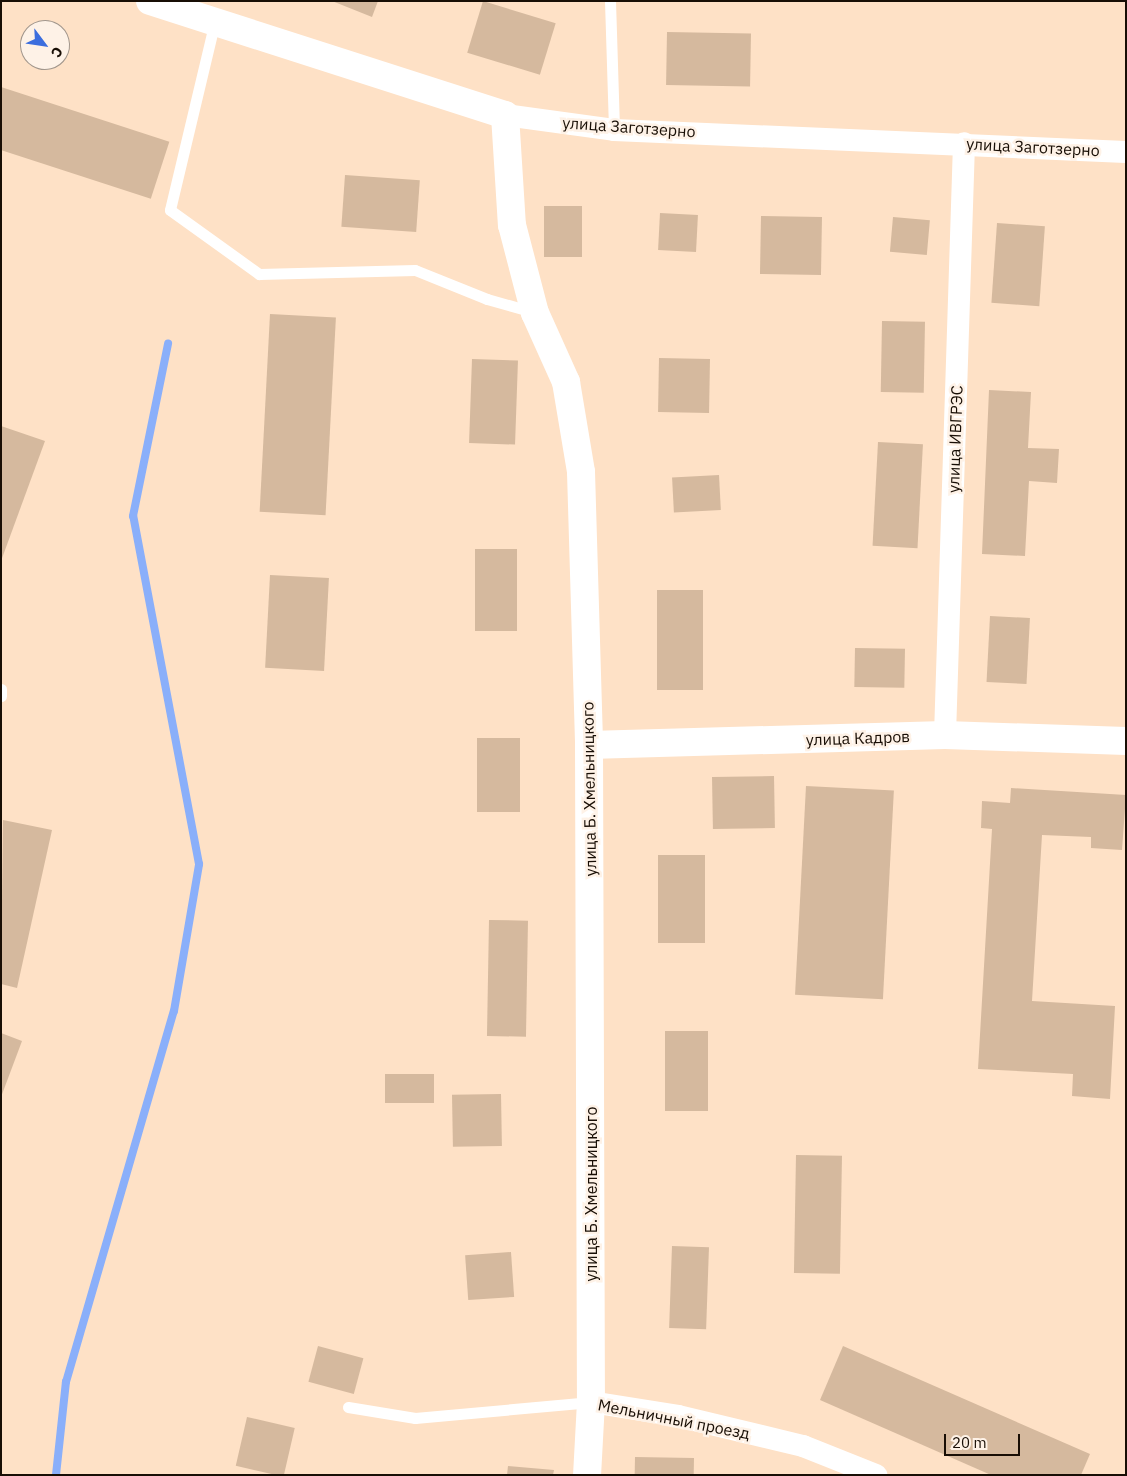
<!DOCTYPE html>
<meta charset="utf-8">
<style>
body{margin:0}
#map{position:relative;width:1127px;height:1476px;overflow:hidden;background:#fee1c6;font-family:"IBM Plex Sans",sans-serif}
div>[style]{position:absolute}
.stream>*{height:8px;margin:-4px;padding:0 4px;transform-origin:4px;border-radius:4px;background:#8aaffa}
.building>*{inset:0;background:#d5b99e;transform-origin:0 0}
.service>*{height:11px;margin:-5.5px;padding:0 5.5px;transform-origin:5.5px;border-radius:5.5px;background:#fff}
.minor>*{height:22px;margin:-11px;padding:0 11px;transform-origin:11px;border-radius:11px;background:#fff}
.tertiary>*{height:28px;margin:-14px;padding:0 14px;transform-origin:14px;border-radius:14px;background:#fff}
span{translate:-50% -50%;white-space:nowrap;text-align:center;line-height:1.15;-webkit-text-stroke:5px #fef2e7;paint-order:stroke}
.street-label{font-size:16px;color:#180e05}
.frame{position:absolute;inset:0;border:2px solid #180e05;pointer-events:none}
.north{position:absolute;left:20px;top:20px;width:50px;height:50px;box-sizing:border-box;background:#fef2e7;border:1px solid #a2978d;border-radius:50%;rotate:121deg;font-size:14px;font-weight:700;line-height:20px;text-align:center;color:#180e05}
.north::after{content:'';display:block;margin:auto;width:18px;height:22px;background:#3c6ede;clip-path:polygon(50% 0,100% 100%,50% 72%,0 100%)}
.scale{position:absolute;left:944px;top:1434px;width:76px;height:22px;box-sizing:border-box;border:2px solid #180e05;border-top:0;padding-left:6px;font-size:15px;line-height:18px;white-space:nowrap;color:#180e05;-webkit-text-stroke:4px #fef2e7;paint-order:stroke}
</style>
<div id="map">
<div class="stream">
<div style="left:56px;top:1475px;width:94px;rotate:-83.9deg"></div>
<div style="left:66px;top:1382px;width:386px;rotate:-73.8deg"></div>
<div style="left:174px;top:1011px;width:149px;rotate:-80.3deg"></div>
<div style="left:199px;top:864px;width:354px;rotate:-100.7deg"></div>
<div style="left:133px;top:516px;width:176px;rotate:-78.5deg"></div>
</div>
<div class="building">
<div style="clip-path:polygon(332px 1px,378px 1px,372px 17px)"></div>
<div style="left:483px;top:1px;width:76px;height:54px;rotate:17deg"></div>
<div style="left:667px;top:32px;width:84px;height:53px;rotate:1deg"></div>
<div style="left:1px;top:87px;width:177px;height:60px;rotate:18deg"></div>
<div style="left:345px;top:175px;width:75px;height:52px;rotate:4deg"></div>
<div style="left:544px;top:206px;width:38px;height:51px"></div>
<div style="left:660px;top:213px;width:38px;height:37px;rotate:3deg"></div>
<div style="left:761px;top:216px;width:61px;height:58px;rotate:1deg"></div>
<div style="left:893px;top:217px;width:37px;height:35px;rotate:5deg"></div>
<div style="left:997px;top:223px;width:48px;height:80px;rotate:4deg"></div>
<div style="left:270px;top:314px;width:66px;height:198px;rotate:3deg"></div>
<div style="left:882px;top:321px;width:43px;height:71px;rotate:1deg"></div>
<div style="left:659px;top:358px;width:51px;height:54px;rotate:1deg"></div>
<div style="left:472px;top:359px;width:46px;height:84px;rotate:2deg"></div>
<div style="clip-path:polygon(989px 390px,1031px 392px,1028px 448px,1059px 449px,1057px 483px,1029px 481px,1025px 556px,982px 554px)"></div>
<div style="clip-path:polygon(1px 426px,45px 441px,1px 561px)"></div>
<div style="left:878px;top:442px;width:45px;height:104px;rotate:3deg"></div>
<div style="left:719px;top:475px;width:35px;height:47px;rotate:87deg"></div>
<div style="left:475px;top:549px;width:42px;height:82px"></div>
<div style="left:270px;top:575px;width:59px;height:93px;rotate:3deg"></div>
<div style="left:657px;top:590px;width:46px;height:100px"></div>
<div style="left:990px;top:616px;width:40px;height:66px;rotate:3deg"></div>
<div style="left:855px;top:648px;width:50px;height:39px;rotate:1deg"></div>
<div style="left:477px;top:738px;width:43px;height:74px"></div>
<div style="left:774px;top:776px;width:52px;height:62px;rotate:89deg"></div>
<div style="left:806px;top:786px;width:88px;height:209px;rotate:3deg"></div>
<div style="clip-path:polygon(1011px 788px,1126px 795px,1122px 850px,1091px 848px,1091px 837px,1042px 835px,1032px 1001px,1115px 1006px,1110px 1099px,1072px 1096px,1073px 1074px,978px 1069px,992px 829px,981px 828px,982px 801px,1010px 803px)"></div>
<div style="clip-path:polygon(3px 820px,52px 830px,17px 988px,1px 984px)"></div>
<div style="left:658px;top:855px;width:47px;height:88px"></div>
<div style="left:489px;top:920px;width:39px;height:116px;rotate:1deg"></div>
<div style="left:665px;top:1031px;width:43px;height:80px"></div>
<div style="clip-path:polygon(1px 1033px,22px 1041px,1px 1097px)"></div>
<div style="left:385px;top:1074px;width:49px;height:29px"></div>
<div style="left:501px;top:1094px;width:52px;height:49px;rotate:89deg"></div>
<div style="left:796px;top:1155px;width:46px;height:118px;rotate:1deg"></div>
<div style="left:672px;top:1246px;width:37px;height:82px;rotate:2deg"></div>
<div style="left:511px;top:1252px;width:45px;height:46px;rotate:86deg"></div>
<div style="left:318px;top:1346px;width:47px;height:37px;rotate:15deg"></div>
<div style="clip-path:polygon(843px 1346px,1090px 1454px,1081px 1475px,991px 1475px,820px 1400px)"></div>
<div style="left:247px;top:1417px;width:49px;height:50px;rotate:13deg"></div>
<div style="left:635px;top:1457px;width:59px;height:18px;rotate:1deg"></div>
<div style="clip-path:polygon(508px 1466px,554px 1470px,553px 1475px,507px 1475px)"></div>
</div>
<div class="service">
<div style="left:610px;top:1px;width:129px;rotate:88.2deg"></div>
<div style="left:214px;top:25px;width:190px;rotate:103.4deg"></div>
<div style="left:170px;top:210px;width:110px;rotate:35.7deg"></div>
<div style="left:259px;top:274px;width:156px;rotate:-1.5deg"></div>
<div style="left:415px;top:270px;width:78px;rotate:21.9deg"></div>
<div style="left:487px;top:299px;width:48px;rotate:15.8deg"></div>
<div style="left:1px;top:689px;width:7px;rotate:90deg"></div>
<div style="left:348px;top:1407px;width:68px;rotate:9.3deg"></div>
<div style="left:415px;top:1418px;width:177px;rotate:-5.2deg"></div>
</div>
<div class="minor">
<div style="left:505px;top:115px;width:110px;rotate:7.8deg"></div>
<div style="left:614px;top:130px;width:512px;rotate:2.46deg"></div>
<div style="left:945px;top:735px;width:592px;rotate:-88.16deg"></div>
<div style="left:591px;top:1402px;width:88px;rotate:9.1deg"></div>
<div style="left:678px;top:1416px;width:129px;rotate:13.5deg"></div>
<div style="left:803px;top:1446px;width:79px;rotate:21.7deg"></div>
</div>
<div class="tertiary">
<div style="left:150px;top:1px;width:373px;rotate:17.8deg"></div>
<div style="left:505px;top:115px;width:110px;rotate:86.4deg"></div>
<div style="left:512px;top:225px;width:91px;rotate:75.4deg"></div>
<div style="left:535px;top:313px;width:76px;rotate:65.8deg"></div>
<div style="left:566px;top:382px;width:91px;rotate:80.5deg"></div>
<div style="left:581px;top:472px;width:273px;rotate:88.3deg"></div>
<div style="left:589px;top:745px;width:657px;rotate:89.83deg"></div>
<div style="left:591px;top:1402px;width:73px;rotate:93.1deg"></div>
<div style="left:589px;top:745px;width:356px;rotate:-1.6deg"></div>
<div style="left:945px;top:735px;width:181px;rotate:1.9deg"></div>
</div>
<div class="street-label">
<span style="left:629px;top:127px;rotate:4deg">улица Заготзерно</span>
<span style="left:1033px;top:147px;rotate:3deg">улица Заготзерно</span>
<span style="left:955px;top:439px;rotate:-88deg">улица ИВГРЭС</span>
<span style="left:858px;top:738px;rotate:-2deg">улица Кадров</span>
<span style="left:589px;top:789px;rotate:-91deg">улица Б. Хмельницкого</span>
<span style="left:591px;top:1194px;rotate:-90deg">улица Б. Хмельницкого</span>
<span style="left:674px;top:1419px;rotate:11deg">Мельничный проезд</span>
</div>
<div class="frame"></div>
<div class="north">С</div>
<div class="scale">20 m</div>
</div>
